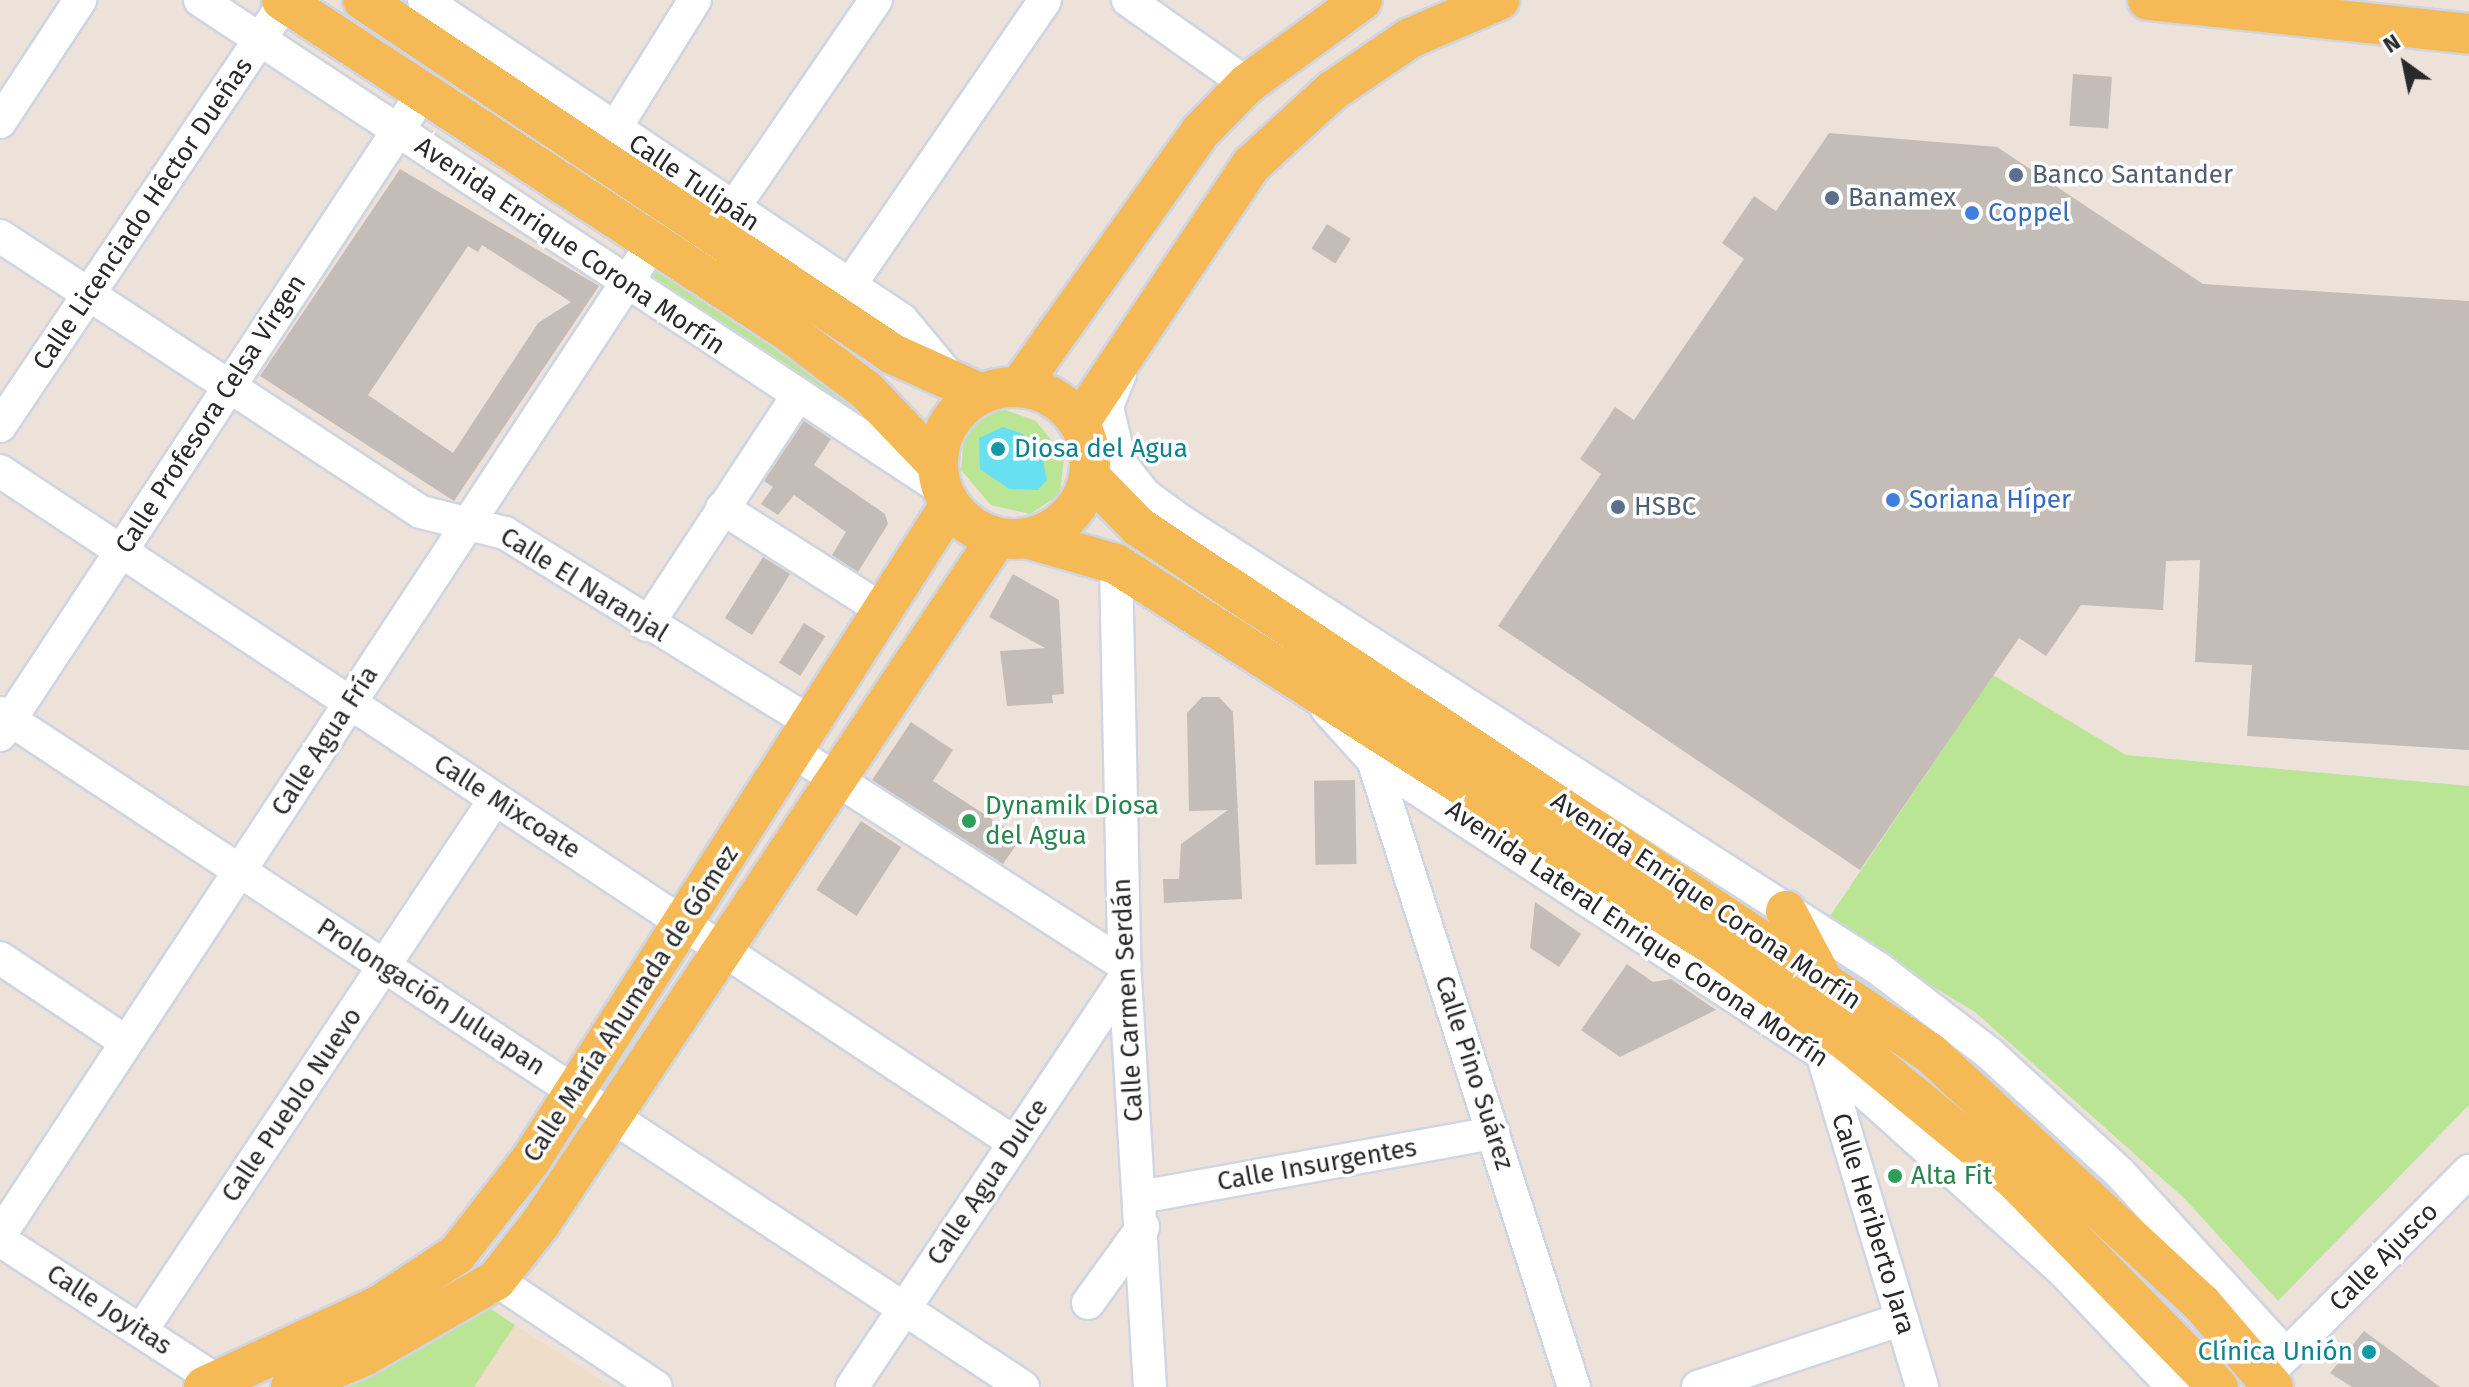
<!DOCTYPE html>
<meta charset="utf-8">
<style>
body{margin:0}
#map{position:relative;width:2469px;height:1387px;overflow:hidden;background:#ece2da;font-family:"Fira Sans",sans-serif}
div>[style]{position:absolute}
.education>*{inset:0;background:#eeddc8}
.green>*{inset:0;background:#bae594}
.water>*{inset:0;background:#68e0f2}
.building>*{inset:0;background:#c4bcb7;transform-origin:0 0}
.roads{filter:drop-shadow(2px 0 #cfd5e2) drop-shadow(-2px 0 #cfd5e2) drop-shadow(0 2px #cfd5e2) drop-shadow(0 -2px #cfd5e2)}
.minor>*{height:32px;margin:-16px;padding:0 16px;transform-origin:16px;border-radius:16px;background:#fff}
.major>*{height:40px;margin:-20px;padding:0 20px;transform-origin:20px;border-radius:20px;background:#f5ba55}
.major>.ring{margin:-20px;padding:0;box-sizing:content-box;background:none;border:40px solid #f5ba55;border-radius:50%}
.dots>*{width:22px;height:22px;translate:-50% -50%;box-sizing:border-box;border:4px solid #fff;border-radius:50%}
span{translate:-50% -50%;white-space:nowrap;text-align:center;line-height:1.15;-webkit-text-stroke:7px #fff;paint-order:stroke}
.service-label{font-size:26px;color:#4e5e75}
.left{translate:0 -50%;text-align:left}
.street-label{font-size:26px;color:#292929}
.shop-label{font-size:26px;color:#366cbe}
.culture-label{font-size:26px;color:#0d838f}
.right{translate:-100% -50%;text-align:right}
.leisure-label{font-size:26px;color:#27864d}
.north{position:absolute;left:2365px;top:24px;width:80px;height:80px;-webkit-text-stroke:6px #fff;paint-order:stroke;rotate:327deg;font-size:22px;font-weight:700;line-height:32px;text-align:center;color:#292929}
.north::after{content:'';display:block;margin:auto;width:28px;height:36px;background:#292929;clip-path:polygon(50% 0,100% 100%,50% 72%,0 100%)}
</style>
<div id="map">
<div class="education">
<div style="clip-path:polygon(515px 1325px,612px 1387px,474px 1387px)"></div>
</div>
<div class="green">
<div style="clip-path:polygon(653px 261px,776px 339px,887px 438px,641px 278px)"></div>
<div style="clip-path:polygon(1006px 410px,1036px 421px,1064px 456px,1060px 494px,1030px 514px,991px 505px,961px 470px,965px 429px,988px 412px)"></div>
<div style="clip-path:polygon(1993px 675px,2126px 755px,2469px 786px,2469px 1105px,2278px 1301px,2185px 1199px,1975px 1012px,1826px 922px)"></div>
<div style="clip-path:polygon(485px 1305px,515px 1325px,474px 1387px,342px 1387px)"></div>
</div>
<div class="water">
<div style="clip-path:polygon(1003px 427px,1023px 434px,1043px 460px,1047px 480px,1038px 490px,1009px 489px,980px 469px,979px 438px)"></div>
</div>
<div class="building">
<div style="left:2073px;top:74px;width:39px;height:52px;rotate:4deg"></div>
<div style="clip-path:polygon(1829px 133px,1997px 147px,2203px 284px,2469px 301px,2469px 750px,2247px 736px,2252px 665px,2195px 662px,2200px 560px,2166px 561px,2163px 610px,2081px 605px,2046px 656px,2019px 638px,1860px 870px,1498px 626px,1601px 474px,1580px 459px,1615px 407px,1634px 420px,1744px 259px,1722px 243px,1754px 196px,1776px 211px)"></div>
<div style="clip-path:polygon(evenodd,400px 169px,599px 286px,454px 501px,260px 376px,400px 169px,482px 245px,571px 302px,538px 323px,453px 453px,368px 395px,468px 246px,478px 252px,482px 245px)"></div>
<div style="left:1327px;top:224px;width:28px;height:29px;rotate:32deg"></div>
<div style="clip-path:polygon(804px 421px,831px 439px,814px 465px,885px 514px,888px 524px,858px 572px,832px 555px,846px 532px,794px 495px,778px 515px,761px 504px,773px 487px,764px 481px)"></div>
<div style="left:763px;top:557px;width:32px;height:72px;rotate:32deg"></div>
<div style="clip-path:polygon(1013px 574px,1059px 600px,1064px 694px,1052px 695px,1053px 703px,1007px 706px,1000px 651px,1045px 648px,989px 617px)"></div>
<div style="left:804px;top:623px;width:25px;height:47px;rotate:32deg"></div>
<div style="clip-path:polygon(1202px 697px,1219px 697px,1233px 712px,1242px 899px,1164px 903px,1163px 879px,1179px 879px,1181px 844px,1228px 810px,1189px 811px,1187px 713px)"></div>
<div style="clip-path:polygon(911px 722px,953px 750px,933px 781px,1021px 838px,1003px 864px,872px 780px)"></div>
<div style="left:1355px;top:780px;width:84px;height:41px;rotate:89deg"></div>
<div style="left:861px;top:821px;width:48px;height:82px;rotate:33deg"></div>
<div style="clip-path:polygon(1535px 902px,1581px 934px,1559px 967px,1530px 948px)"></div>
<div style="clip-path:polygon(1627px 964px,1653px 982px,1671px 979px,1716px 1010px,1620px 1057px,1581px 1030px)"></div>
<div style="clip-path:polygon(2364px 1331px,2440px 1387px,2352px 1387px,2330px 1373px)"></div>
</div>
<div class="roads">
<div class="minor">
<div style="left:200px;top:0;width:889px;rotate:33.39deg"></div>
<div style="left:424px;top:0;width:575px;rotate:33.8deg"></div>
<div style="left:902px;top:320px;width:77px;rotate:50.3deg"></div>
<div style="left:1128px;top:0;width:146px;rotate:35.2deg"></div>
<div style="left:0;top:122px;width:146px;rotate:-56.7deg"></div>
<div style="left:614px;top:130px;width:153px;rotate:-58.1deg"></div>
<div style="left:732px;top:210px;width:255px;rotate:-55.6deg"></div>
<div style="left:0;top:236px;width:503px;rotate:33.25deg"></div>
<div style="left:421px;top:512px;width:87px;rotate:14deg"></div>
<div style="left:505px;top:533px;width:361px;rotate:31.8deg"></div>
<div style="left:850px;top:285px;width:345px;rotate:-55.6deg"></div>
<div style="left:1120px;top:374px;width:35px;rotate:112deg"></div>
<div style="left:1107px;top:407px;width:57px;rotate:76.9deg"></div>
<div style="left:1120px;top:463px;width:41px;rotate:52deg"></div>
<div style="left:1145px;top:495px;width:46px;rotate:36.1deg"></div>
<div style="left:0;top:426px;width:511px;rotate:-56.09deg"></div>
<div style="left:0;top:471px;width:1217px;rotate:33.51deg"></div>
<div style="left:722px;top:508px;width:192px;rotate:32.4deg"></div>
<div style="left:1139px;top:527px;width:43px;rotate:-6.6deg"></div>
<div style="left:1182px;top:522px;width:828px;rotate:32.67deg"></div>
<div style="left:1879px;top:969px;width:138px;rotate:37.4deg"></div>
<div style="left:1989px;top:1053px;width:176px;rotate:42.5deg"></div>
<div style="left:2119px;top:1172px;width:248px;rotate:47.6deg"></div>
<div style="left:1116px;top:564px;width:414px;rotate:88.8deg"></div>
<div style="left:1125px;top:978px;width:410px;rotate:86.5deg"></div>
<div style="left:647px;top:625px;width:272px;rotate:-56.7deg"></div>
<div style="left:1327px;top:709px;width:69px;rotate:48deg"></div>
<div style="left:1373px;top:760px;width:535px;rotate:33.19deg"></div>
<div style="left:1821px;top:1053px;width:327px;rotate:42deg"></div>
<div style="left:2064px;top:1272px;width:158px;rotate:46.5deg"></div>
<div style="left:0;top:713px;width:1225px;rotate:33.38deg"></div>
<div style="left:0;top:735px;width:767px;rotate:-56.64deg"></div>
<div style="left:794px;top:752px;width:393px;rotate:32.8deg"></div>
<div style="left:1373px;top:760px;width:658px;rotate:72.23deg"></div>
<div style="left:0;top:958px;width:151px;rotate:33.7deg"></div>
<div style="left:1822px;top:1053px;width:349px;rotate:73.3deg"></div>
<div style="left:1141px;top:1197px;width:358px;rotate:-10.3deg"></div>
<div style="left:0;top:1235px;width:1183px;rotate:-56.66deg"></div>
<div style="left:0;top:1240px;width:259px;rotate:33deg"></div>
<div style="left:496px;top:1280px;width:192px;rotate:33.8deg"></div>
<div style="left:1088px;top:1303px;width:94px;rotate:-54.1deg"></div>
<div style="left:141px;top:1331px;width:639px;rotate:-56.36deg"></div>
<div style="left:2273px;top:1368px;width:278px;rotate:-45.1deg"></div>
<div style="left:852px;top:1387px;width:492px;rotate:-56.3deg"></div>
<div style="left:1698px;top:1387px;width:215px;rotate:-18.4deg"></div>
</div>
<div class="major">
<div style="left:282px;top:0;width:605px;rotate:33.19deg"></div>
<div style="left:788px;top:331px;width:98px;rotate:37.1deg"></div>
<div style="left:866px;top:390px;width:103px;rotate:46.2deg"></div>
<div style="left:363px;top:0;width:637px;rotate:33.74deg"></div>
<div style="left:893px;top:354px;width:97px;rotate:24.4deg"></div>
<div style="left:2148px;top:0;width:323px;rotate:6deg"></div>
<div style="left:1019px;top:387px;width:314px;rotate:-54.6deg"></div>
<div style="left:1201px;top:131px;width:66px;rotate:-45.6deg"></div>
<div style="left:1247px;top:84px;width:142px;rotate:-36.1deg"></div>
<div class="ring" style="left:938px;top:387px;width:112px;height:112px"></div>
<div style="left:1079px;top:423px;width:310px;rotate:-56.3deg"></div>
<div style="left:1251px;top:165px;width:110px;rotate:-42.4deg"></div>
<div style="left:1332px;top:91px;width:94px;rotate:-34.2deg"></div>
<div style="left:1410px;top:38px;width:97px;rotate:-23.1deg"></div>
<div style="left:1089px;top:476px;width:71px;rotate:45.6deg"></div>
<div style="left:1139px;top:527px;width:950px;rotate:33.62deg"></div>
<div style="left:1930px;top:1053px;width:370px;rotate:42.7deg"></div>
<div style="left:2202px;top:1304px;width:109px;rotate:49.5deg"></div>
<div style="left:1026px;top:538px;width:94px;rotate:16.1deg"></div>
<div style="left:1116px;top:564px;width:712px;rotate:32.55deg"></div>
<div style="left:1716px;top:947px;width:164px;rotate:35.8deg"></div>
<div style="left:1849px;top:1043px;width:215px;rotate:39.5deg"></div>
<div style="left:2015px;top:1180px;width:290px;rotate:45.6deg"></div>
<div style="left:1786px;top:911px;width:70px;rotate:62deg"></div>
<div style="left:204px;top:1387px;width:194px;rotate:-25deg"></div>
<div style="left:380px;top:1305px;width:92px;rotate:-33.5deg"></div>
<div style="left:457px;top:1254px;width:118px;rotate:-51.9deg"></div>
<div style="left:530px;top:1161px;width:779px;rotate:-57.37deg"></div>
<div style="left:291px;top:1387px;width:79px;rotate:-23deg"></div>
<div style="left:364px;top:1356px;width:152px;rotate:-29.9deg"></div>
<div style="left:496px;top:1280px;width:71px;rotate:-51.8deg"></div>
<div style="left:540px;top:1224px;width:824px;rotate:-56.33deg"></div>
</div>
</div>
<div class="dots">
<div style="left:2016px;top:175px;background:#5c6f8a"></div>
<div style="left:1832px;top:198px;background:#5c6f8a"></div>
<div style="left:1972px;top:213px;background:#3f7fe0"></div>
<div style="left:998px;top:449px;background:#0f9aa8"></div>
<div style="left:1893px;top:500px;background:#3f7fe0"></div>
<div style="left:1618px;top:507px;background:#5c6f8a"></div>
<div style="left:969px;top:821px;background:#2e9e5b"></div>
<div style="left:1895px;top:1176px;background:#2e9e5b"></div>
<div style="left:2369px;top:1352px;background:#0f9aa8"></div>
</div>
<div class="service-label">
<span class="left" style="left:2032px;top:175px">Banco Santander</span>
<span class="left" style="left:1848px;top:198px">Banamex</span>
<span class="left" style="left:1634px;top:507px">HSBC</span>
</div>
<div class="street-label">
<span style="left:694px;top:183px;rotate:34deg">Calle Tulipán</span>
<span style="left:143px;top:214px;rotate:-56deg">Calle Licenciado Héctor Dueñas</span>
<span style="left:570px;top:246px;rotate:34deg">Avenida Enrique Corona Morfín</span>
<span style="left:211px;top:414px;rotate:-57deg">Calle Profesora Celsa Virgen</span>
<span style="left:584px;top:585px;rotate:32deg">Calle El Naranjal</span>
<span style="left:325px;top:741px;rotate:-57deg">Calle Agua Fría</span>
<span style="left:507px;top:807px;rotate:33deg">Calle Mixcoate</span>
<span style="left:1706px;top:901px;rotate:34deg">Avenida Enrique Corona Morfín</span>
<span style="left:1637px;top:934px;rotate:34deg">Avenida Lateral Enrique Corona Morfín</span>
<span style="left:431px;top:997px;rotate:33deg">Prolongación Juluapan</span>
<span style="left:1128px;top:1000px;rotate:-93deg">Calle Carmen Serdán</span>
<span style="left:631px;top:1004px;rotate:-57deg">Calle María Ahumada de Gómez</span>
<span style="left:1474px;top:1073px;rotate:72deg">Calle Pino Suárez</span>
<span style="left:292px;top:1105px;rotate:-56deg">Calle Pueblo Nuevo</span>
<span style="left:1317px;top:1165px;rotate:-10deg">Calle Insurgentes</span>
<span style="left:988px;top:1182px;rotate:-56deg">Calle Agua Dulce</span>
<span style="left:1873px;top:1224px;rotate:73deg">Calle Heriberto Jara</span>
<span style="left:2384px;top:1257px;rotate:-45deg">Calle Ajusco</span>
<span style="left:109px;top:1310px;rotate:33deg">Calle Joyitas</span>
</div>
<div class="shop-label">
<span class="left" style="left:1988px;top:213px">Coppel</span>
<span class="left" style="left:1909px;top:500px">Soriana Híper</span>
</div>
<div class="culture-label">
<span class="left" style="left:1014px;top:449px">Diosa del Agua</span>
<span class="right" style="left:2353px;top:1352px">Clínica Unión</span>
</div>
<div class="leisure-label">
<span class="left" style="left:985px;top:821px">Dynamik Diosa<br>del Agua</span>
<span class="left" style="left:1911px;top:1176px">Alta Fit</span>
</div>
<div class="north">N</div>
</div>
